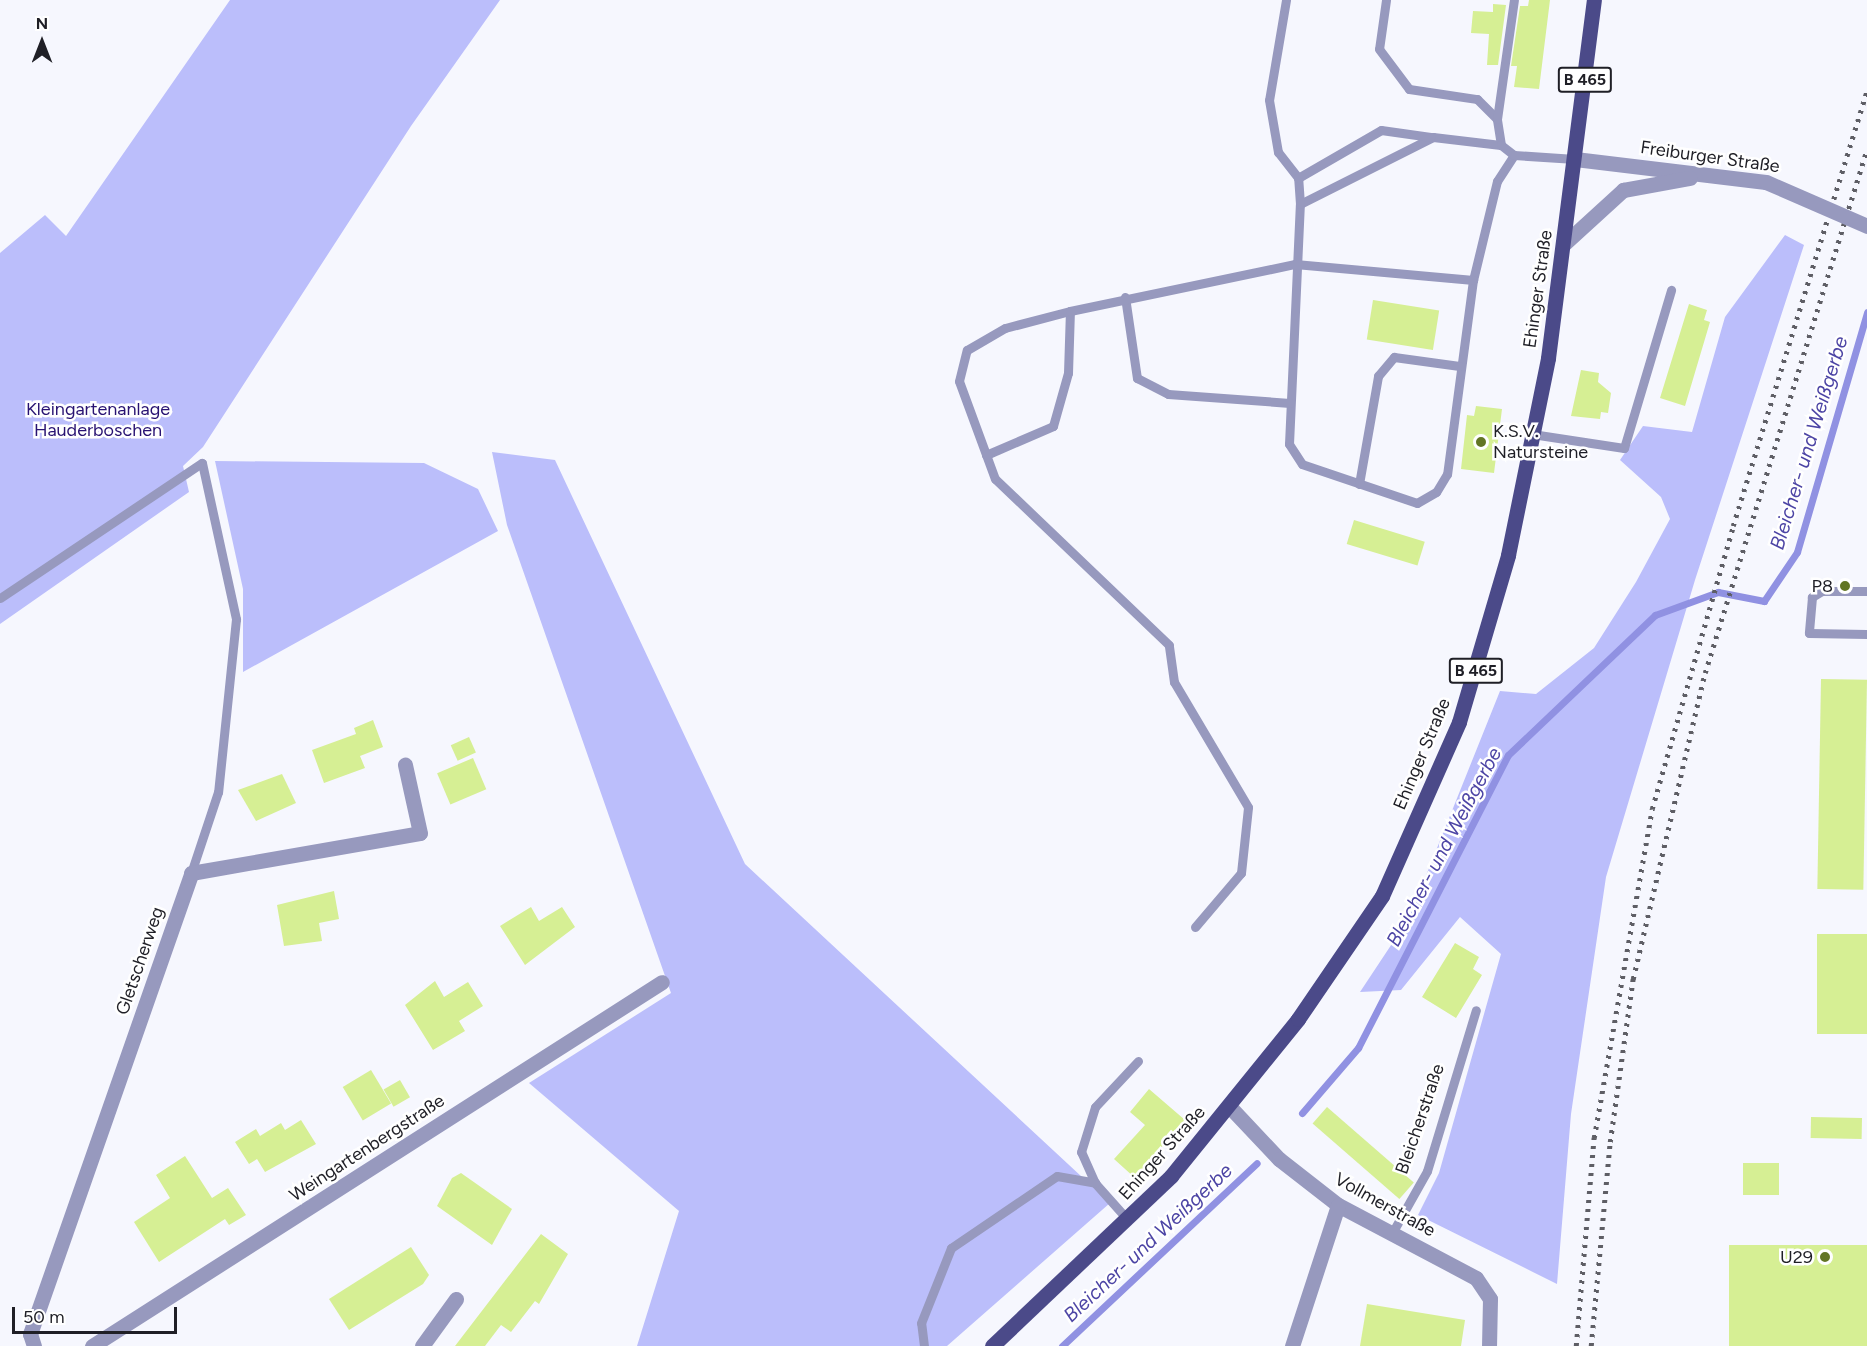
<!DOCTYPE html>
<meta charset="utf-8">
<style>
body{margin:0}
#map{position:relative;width:1867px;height:1346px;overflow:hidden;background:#f6f7fe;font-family:Figtree,sans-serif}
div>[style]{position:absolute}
.green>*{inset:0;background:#bbbefb}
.stream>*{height:7px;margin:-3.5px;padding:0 3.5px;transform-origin:3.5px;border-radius:3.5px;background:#9091e2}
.building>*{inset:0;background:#d6ef94;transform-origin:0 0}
.service>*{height:9px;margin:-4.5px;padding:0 4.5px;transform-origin:4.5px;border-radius:4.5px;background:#9799be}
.minor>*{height:15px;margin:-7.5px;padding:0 7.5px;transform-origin:7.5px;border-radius:7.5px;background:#9799be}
.primary>*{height:15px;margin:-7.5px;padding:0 7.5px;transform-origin:7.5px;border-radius:7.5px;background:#4b4a89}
.rail>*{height:4.5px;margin-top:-2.25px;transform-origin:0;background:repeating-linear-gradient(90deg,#5e5e65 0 3px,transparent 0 9px)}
.minor-bridge>*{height:15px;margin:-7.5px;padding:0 7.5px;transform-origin:7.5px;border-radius:7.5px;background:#9799be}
.dots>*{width:16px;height:16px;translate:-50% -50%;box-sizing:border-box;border:3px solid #fff;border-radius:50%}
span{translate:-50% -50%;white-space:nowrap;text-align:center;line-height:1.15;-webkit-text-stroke:5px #fff;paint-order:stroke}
.shield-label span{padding:2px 4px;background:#fff;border:2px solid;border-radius:4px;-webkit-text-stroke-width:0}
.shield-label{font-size:16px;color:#1f1f26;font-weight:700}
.street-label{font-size:18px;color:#1f1f26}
.park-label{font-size:18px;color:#281272}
.poi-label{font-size:18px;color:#1f1f26}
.left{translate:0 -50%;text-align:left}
.right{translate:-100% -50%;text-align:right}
.water-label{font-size:20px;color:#4d45a5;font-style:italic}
.north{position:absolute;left:12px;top:12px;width:60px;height:60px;-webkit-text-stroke:4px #fff;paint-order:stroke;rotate:0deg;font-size:16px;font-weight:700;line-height:24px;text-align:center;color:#1f1f26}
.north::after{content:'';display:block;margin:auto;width:21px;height:27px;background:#1f1f26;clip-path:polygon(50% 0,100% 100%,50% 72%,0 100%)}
.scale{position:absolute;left:12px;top:1307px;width:165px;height:27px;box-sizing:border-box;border:3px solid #1f1f26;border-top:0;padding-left:8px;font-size:18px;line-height:21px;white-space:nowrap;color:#1f1f26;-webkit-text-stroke:4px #fff;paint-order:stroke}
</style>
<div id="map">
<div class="green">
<div style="clip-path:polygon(230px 0,500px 0,411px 126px,203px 447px,183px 466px,189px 492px,0 624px,0 253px,45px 215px,66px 236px)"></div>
<div style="clip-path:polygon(1785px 235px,1804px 245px,1695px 580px,1606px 877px,1571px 1114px,1557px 1284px,1418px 1215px,1439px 1173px,1501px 954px,1460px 917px,1401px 990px,1360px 992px,1409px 918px,1500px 691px,1536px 694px,1594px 648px,1636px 582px,1670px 519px,1661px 497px,1620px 460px,1643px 426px,1692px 432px,1725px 317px)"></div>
<div style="clip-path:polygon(492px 452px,555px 460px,745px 864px,1110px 1203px,947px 1346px,637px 1346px,679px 1211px,529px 1083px,671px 993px,507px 525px)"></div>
<div style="clip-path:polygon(215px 461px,424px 463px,478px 489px,498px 531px,243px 672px,243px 589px)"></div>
</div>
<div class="stream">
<div style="left:1302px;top:1113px;width:86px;rotate:-49.3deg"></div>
<div style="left:1358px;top:1048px;width:329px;rotate:-62.9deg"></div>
<div style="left:1508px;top:755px;width:203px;rotate:-43.6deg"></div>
<div style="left:1655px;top:615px;width:67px;rotate:-20.1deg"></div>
<div style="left:1718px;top:592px;width:47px;rotate:11.1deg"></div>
<div style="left:1764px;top:601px;width:59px;rotate:-56deg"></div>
<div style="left:1797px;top:552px;width:250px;rotate:-73.7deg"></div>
<div style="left:1062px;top:1346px;width:267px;rotate:-43.2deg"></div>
</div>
<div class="building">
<div style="clip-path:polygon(1529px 0,1550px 0,1539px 89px,1514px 87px,1517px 66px,1511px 66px,1520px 6px,1528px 6px)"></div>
<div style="clip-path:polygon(1493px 4px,1506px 5px,1498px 65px,1487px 65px,1489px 34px,1471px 33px,1473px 11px,1493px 12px)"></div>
<div style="left:1373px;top:300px;width:67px;height:40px;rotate:9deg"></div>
<div style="clip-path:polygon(1689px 304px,1707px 310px,1704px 320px,1710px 322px,1685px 406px,1660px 398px)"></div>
<div style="clip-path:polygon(1581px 370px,1599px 373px,1598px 382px,1611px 393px,1608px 413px,1601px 412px,1600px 419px,1571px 416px)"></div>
<div style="clip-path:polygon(1476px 406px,1502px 409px,1494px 473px,1461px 469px,1467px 415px,1474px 416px)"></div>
<div style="left:1354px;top:520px;width:74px;height:25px;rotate:17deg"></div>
<div style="left:1821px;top:679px;width:46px;height:210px;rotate:1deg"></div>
<div style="clip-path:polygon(373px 720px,383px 747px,360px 756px,365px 768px,324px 783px,312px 750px,356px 734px,354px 728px)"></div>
<div style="left:469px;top:737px;width:17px;height:20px;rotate:66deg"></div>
<div style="left:473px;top:758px;width:34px;height:39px;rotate:67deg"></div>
<div style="clip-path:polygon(282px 774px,296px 803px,256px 821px,238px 790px)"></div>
<div style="clip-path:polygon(334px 891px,339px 919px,319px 923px,322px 941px,284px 946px,277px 905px)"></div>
<div style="clip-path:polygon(531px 907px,539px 921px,562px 907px,575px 927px,525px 965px,500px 926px)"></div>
<div style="left:1817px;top:934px;width:50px;height:100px"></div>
<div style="clip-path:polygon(1455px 943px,1479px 957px,1473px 969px,1482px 975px,1456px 1018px,1422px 997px)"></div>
<div style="clip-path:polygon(435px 981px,444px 997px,468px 982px,483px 1006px,459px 1021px,465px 1031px,433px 1050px,405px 1005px)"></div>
<div style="left:371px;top:1070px;width:39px;height:33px;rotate:59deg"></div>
<div style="left:400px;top:1080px;width:20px;height:19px;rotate:60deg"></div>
<div style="clip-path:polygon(1149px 1089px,1185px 1120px,1135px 1178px,1114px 1159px,1145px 1125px,1130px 1112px)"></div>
<div style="left:1327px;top:1107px;width:115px;height:22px;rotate:41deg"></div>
<div style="left:1811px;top:1117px;width:51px;height:21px;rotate:1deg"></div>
<div style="clip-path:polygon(301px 1120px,316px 1144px,265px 1172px,257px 1159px,249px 1164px,235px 1142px,256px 1129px,260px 1136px,281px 1123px,285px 1130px)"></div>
<div style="clip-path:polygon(185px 1156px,212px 1198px,228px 1188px,246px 1215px,229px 1225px,225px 1219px,159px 1262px,134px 1222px,170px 1198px,156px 1175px)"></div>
<div style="left:1743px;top:1163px;width:36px;height:32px"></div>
<div style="clip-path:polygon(461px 1173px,512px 1209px,492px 1245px,437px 1206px,452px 1178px)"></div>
<div style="clip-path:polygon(541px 1234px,568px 1254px,539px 1304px,535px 1301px,511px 1332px,501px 1325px,485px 1346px,455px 1346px)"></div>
<div style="left:1729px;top:1245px;width:138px;height:101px"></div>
<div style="clip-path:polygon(411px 1247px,429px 1275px,423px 1284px,349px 1330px,329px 1299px)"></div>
<div style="clip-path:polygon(1367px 1304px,1465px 1320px,1461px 1346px,1360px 1346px)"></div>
</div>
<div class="service">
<div style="left:1286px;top:0;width:101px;rotate:99.6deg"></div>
<div style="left:1269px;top:100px;width:53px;rotate:80.2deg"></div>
<div style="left:1278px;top:152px;width:33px;rotate:52deg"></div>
<div style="left:1386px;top:0;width:49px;rotate:98.1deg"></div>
<div style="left:1379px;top:49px;width:50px;rotate:53.1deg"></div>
<div style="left:1409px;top:89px;width:69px;rotate:8.4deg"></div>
<div style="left:1477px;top:99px;width:28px;rotate:45deg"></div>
<div style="left:1501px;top:145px;width:26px;rotate:-99deg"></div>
<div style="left:1497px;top:119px;width:120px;rotate:-81.9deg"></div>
<div style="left:1514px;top:155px;width:31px;rotate:123deg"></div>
<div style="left:1497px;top:181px;width:102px;rotate:103.6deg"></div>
<div style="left:1473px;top:280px;width:196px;rotate:97.6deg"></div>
<div style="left:1447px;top:474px;width:21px;rotate:121deg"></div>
<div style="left:1436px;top:492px;width:22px;rotate:150deg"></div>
<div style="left:1417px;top:503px;width:121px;rotate:-161.3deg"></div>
<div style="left:1302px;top:464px;width:24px;rotate:-123deg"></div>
<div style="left:1289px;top:444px;width:240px;rotate:-87.4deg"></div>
<div style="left:1300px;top:204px;width:149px;rotate:-26.7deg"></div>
<div style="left:1433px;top:137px;width:68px;rotate:6.7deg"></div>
<div style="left:1501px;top:145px;width:16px;rotate:38deg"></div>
<div style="left:1514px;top:155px;width:61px;rotate:3.8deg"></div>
<div style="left:1300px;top:204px;width:26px;rotate:-94deg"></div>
<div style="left:1298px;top:178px;width:96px;rotate:-30deg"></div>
<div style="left:1381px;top:130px;width:50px;rotate:8deg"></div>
<div style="left:1125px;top:297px;width:82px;rotate:81.6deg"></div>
<div style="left:1137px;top:378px;width:35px;rotate:27deg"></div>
<div style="left:1168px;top:394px;width:122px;rotate:4.2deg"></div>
<div style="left:1532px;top:434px;width:93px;rotate:8.7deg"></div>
<div style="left:1624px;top:448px;width:165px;rotate:-73.4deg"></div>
<div style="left:986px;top:455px;width:73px;rotate:-23.4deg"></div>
<div style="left:1053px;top:426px;width:55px;rotate:-74.2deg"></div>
<div style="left:1068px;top:373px;width:62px;rotate:-88.2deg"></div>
<div style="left:1359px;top:484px;width:110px;rotate:-80deg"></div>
<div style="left:1378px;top:376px;width:25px;rotate:-50deg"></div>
<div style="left:1394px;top:357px;width:66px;rotate:7.9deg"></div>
<div style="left:1867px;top:591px;width:45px;rotate:180deg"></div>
<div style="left:1822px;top:591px;width:12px;rotate:149deg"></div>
<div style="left:1812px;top:597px;width:36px;rotate:95deg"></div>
<div style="left:1809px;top:633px;width:58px;rotate:1deg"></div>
<div style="left:0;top:598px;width:243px;rotate:-33.8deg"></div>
<div style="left:202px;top:463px;width:160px;rotate:77.7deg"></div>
<div style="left:236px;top:619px;width:174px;rotate:95.9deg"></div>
<div style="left:218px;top:792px;width:85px;rotate:108.4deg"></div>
<div style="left:1195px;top:927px;width:71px;rotate:-49.6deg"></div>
<div style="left:1241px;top:873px;width:66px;rotate:-83.9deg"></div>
<div style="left:1248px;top:807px;width:145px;rotate:-120.6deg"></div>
<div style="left:1174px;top:682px;width:37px;rotate:-98deg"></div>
<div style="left:1169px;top:645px;width:240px;rotate:-136.3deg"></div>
<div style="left:995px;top:479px;width:104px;rotate:-110.2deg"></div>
<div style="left:959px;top:381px;width:32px;rotate:-76deg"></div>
<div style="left:967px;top:350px;width:44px;rotate:-30.1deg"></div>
<div style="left:1005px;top:328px;width:67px;rotate:-14.7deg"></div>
<div style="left:1070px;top:311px;width:230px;rotate:-11.8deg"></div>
<div style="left:1295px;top:264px;width:179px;rotate:5.1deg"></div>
<div style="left:1128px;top:1220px;width:50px;rotate:-131.7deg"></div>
<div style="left:1095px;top:1183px;width:34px;rotate:-114deg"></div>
<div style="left:1081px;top:1152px;width:47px;rotate:-72.7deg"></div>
<div style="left:1095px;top:1107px;width:63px;rotate:-46.9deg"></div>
<div style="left:1391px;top:1235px;width:73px;rotate:-60.6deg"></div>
<div style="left:1427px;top:1171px;width:168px;rotate:-73.1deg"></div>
<div style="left:924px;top:1346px;width:23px;rotate:-97deg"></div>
<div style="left:921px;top:1323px;width:81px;rotate:-68.2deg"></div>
<div style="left:951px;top:1248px;width:128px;rotate:-34.2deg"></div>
<div style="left:1057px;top:1176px;width:39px;rotate:10deg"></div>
</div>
<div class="minor">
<div style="left:1575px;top:159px;width:192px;rotate:6.9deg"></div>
<div style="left:1565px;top:243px;width:79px;rotate:-42.4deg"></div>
<div style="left:1623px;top:190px;width:68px;rotate:-10.2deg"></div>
<div style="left:1229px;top:1106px;width:73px;rotate:46.7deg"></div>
<div style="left:1279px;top:1159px;width:75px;rotate:37.9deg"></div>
<div style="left:1338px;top:1205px;width:156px;rotate:27.9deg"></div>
<div style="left:1476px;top:1278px;width:25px;rotate:56deg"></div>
<div style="left:1490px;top:1299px;width:47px;rotate:91.2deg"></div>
<div style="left:34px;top:1346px;width:13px;rotate:-108deg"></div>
<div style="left:30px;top:1334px;width:488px;rotate:-70.7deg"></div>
<div style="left:191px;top:873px;width:232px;rotate:-9.9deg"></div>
<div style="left:420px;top:833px;width:70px;rotate:-102.4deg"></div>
<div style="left:92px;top:1346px;width:676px;rotate:-32.56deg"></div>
<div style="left:422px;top:1346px;width:58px;rotate:-54.1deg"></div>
<div style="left:1292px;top:1346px;width:148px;rotate:-71.9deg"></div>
</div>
<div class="primary">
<div style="left:992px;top:1346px;width:247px;rotate:-43.5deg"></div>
<div style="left:1171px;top:1176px;width:202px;rotate:-51deg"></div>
<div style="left:1298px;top:1019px;width:149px;rotate:-55.7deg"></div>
<div style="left:1382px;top:896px;width:190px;rotate:-66.1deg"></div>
<div style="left:1459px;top:722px;width:174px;rotate:-73.6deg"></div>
<div style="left:1508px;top:555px;width:201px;rotate:-78.5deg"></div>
<div style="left:1548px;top:358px;width:361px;rotate:-82.7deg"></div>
</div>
<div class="rail">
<div style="left:1576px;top:1346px;width:209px;rotate:-85.1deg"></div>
<div style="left:1594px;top:1138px;width:334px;rotate:-80deg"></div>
<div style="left:1652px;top:809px;width:294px;rotate:-74deg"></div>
<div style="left:1733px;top:526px;width:456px;rotate:-72.9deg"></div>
<div style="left:1591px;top:1346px;width:205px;rotate:-84.7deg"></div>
<div style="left:1610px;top:1142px;width:165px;rotate:-82deg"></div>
<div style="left:1633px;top:979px;width:314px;rotate:-76.8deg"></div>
<div style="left:1705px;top:673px;width:548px;rotate:-72.82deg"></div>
</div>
<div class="minor-bridge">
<div style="left:1766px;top:182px;width:110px;rotate:23.5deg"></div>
</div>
<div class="dots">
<div style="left:1481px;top:442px;background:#627524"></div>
<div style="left:1845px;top:586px;background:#627524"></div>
<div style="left:1825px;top:1257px;background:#627524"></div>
</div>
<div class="shield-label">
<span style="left:1585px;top:80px">B 465</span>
<span style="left:1476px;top:671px">B 465</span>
</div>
<div class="street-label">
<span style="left:1710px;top:157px;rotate:8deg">Freiburger Straße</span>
<span style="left:1538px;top:289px;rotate:-82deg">Ehinger Straße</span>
<span style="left:1422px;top:754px;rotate:-67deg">Ehinger Straße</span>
<span style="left:140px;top:961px;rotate:-71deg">Gletscherweg</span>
<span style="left:1420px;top:1119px;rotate:-71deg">Bleicherstraße</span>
<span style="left:367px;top:1148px;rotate:-33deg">Weingartenbergstraße</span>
<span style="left:1162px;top:1153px;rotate:-48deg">Ehinger Straße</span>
<span style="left:1385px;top:1205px;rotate:29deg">Vollmerstraße</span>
</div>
<div class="park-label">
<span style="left:98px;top:420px">Kleingartenanlage<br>Hauderboschen</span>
</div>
<div class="poi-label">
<span class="left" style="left:1493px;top:442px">K.S.V.<br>Natursteine</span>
<span class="right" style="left:1833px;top:586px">P8</span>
<span class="right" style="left:1813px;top:1257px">U29</span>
</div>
<div class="water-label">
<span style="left:1809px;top:443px;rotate:-73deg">Bleicher- und Weißgerbe</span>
<span style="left:1444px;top:847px;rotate:-62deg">Bleicher- und Weißgerbe</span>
<span style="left:1148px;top:1243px;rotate:-43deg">Bleicher- und Weißgerbe</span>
</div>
<div class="north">N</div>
<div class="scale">50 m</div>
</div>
